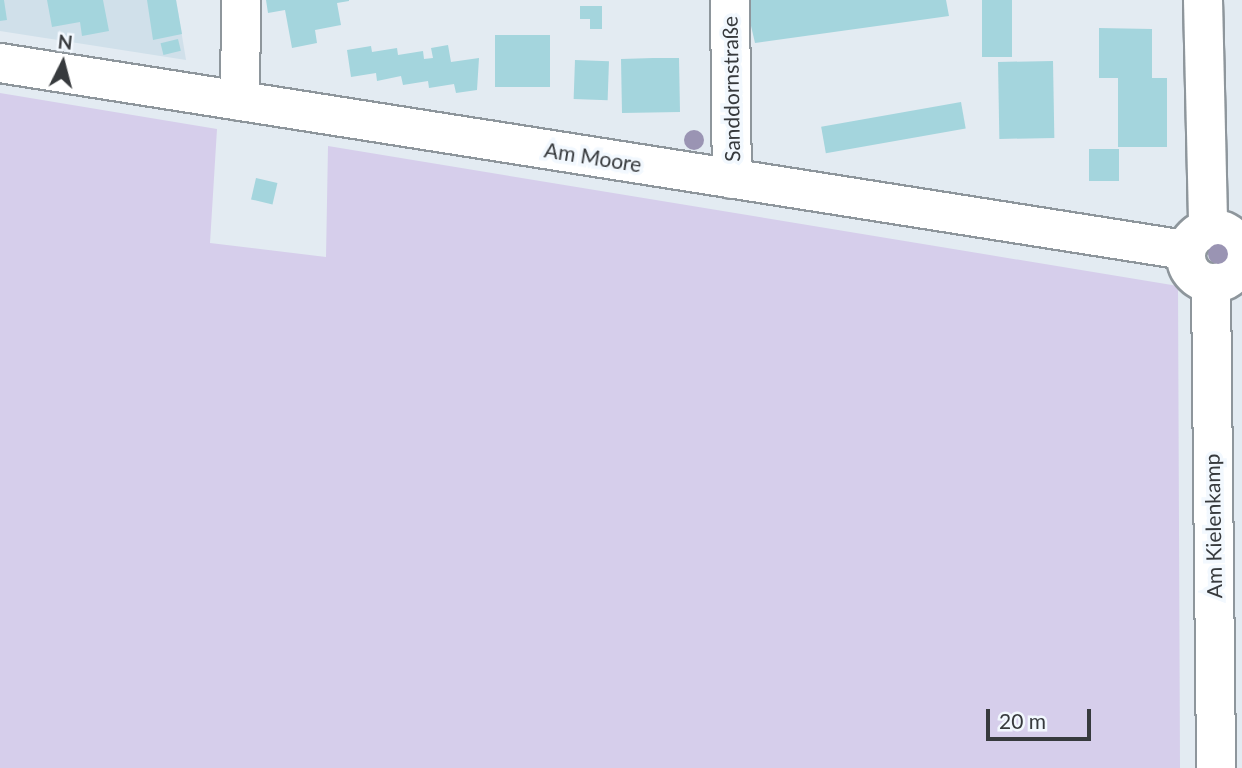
<!DOCTYPE html>
<meta charset="utf-8">
<style>
body{margin:0}
#map{position:relative;width:1242px;height:768px;overflow:hidden;background:#e3ebf2;font-family:Lato,sans-serif}
div>[style]{position:absolute}
.built>*{inset:0;background:#d0e0ea}
.green>*{inset:0;background:#d6ceeb}
.building>*{inset:0;background:#a4d5dd;transform-origin:0 0}
.roads{filter:drop-shadow(2px 0 #8e969c) drop-shadow(-2px 0 #8e969c) drop-shadow(0 2px #8e969c) drop-shadow(0 -2px #8e969c)}
.minor>*{height:38px;margin:-19px;padding:0 19px;transform-origin:19px;border-radius:19px;background:#fff}
.minor>.ring{margin:-19px;padding:0;box-sizing:content-box;background:none;border:38px solid #fff;border-radius:50%}
.trees>*{width:20px;height:20px;margin:-10px;border-radius:50%;background:#9a94b3}
span{translate:-50% -50%;white-space:nowrap;text-align:center;line-height:1.15;-webkit-text-stroke:7px #f2f8fe;paint-order:stroke}
.street-label{font-size:21px;color:#373a3d}
.north{position:absolute;left:28px;top:28px;width:70px;height:70px;-webkit-text-stroke:5px #f2f8fe;paint-order:stroke;rotate:6deg;font-size:19px;font-weight:700;line-height:28px;text-align:center;color:#373a3d}
.north::after{content:'';display:block;margin:auto;width:24px;height:32px;background:#373a3d;clip-path:polygon(50% 0,100% 100%,50% 72%,0 100%)}
.scale{position:absolute;left:986px;top:709px;width:105px;height:32px;box-sizing:border-box;border:4px solid #373a3d;border-top:0;padding-left:9px;font-size:21px;line-height:24px;white-space:nowrap;color:#373a3d;-webkit-text-stroke:5px #f2f8fe;paint-order:stroke}
</style>
<div id="map">
<div class="built">
<div style="clip-path:polygon(0 0,176px 0,186px 60px,0 31px)"></div>
</div>
<div class="green">
<div style="clip-path:polygon(0 93px,217px 129px,210px 243px,326px 257px,328px 146px,1178px 286px,1180px 768px,0 768px)"></div>
</div>
<div class="building">
<div style="clip-path:polygon(0 0,4px 0,7px 20px,0 21px)"></div>
<div style="clip-path:polygon(47px 0,103px 0,109px 31px,82px 36px,80px 22px,52px 27px)"></div>
<div style="clip-path:polygon(147px 0,176px 0,182px 34px,153px 40px)"></div>
<div style="clip-path:polygon(266px 0,349px 0,349px 1px,337px 3px,341px 25px,315px 30px,317px 43px,292px 48px,285px 10px,268px 13px)"></div>
<div style="clip-path:polygon(745px 0,946px 0,949px 16px,755px 43px)"></div>
<div style="left:982px;top:0;width:30px;height:57px"></div>
<div style="clip-path:polygon(580px 6px,602px 6px,602px 29px,590px 29px,590px 19px,580px 19px)"></div>
<div style="clip-path:polygon(1099px 28px,1152px 29px,1152px 78px,1167px 78px,1167px 147px,1118px 147px,1118px 78px,1099px 78px)"></div>
<div style="left:495px;top:35px;width:55px;height:52px"></div>
<div style="left:178px;top:39px;width:12px;height:18px;rotate:76deg"></div>
<div style="clip-path:polygon(448px 45px,451px 62px,479px 58px,477px 90px,456px 93px,454px 84px,429px 88px,428px 81px,403px 85px,401px 76px,377px 81px,376px 73px,351px 77px,347px 50px,371px 46px,372px 52px,397px 48px,398px 55px,423px 51px,424px 59px,433px 58px,431px 48px)"></div>
<div style="clip-path:polygon(653px 58px,679px 58px,680px 112px,622px 113px,621px 59px)"></div>
<div style="left:575px;top:60px;width:34px;height:39px;rotate:2deg"></div>
<div style="left:1053px;top:61px;width:77px;height:55px;rotate:89deg"></div>
<div style="left:961px;top:102px;width:27px;height:142px;rotate:80deg"></div>
<div style="left:1119px;top:149px;width:32px;height:30px;rotate:90deg"></div>
<div style="left:256px;top:178px;width:22px;height:22px;rotate:13deg"></div>
</div>
<div class="roads">
<div class="minor">
<div style="left:730px;top:0;width:179px;rotate:89.4deg"></div>
<div style="left:1203px;top:0;width:229px;rotate:88.7deg"></div>
<div style="left:0;top:63px;width:1200px;rotate:8.97deg"></div>
<div style="left:240px;top:101px;width:101px;rotate:-89.4deg"></div>
<div class="ring" style="left:1186px;top:229px;width:16px;height:16px"></div>
<div style="left:1211px;top:283px;width:485px;rotate:89.4deg"></div>
</div>
</div>
<div class="trees">
<div style="left:694px;top:140px"></div>
<div style="left:1218px;top:254px"></div>
</div>
<div class="street-label">
<span style="left:731px;top:89px;rotate:-91deg">Sanddornstraße</span>
<span style="left:593px;top:157px;rotate:9deg">Am Moore</span>
<span style="left:1213px;top:526px;rotate:-91deg">Am Kielenkamp</span>
</div>
<div class="north">N</div>
<div class="scale">20 m</div>
</div>
